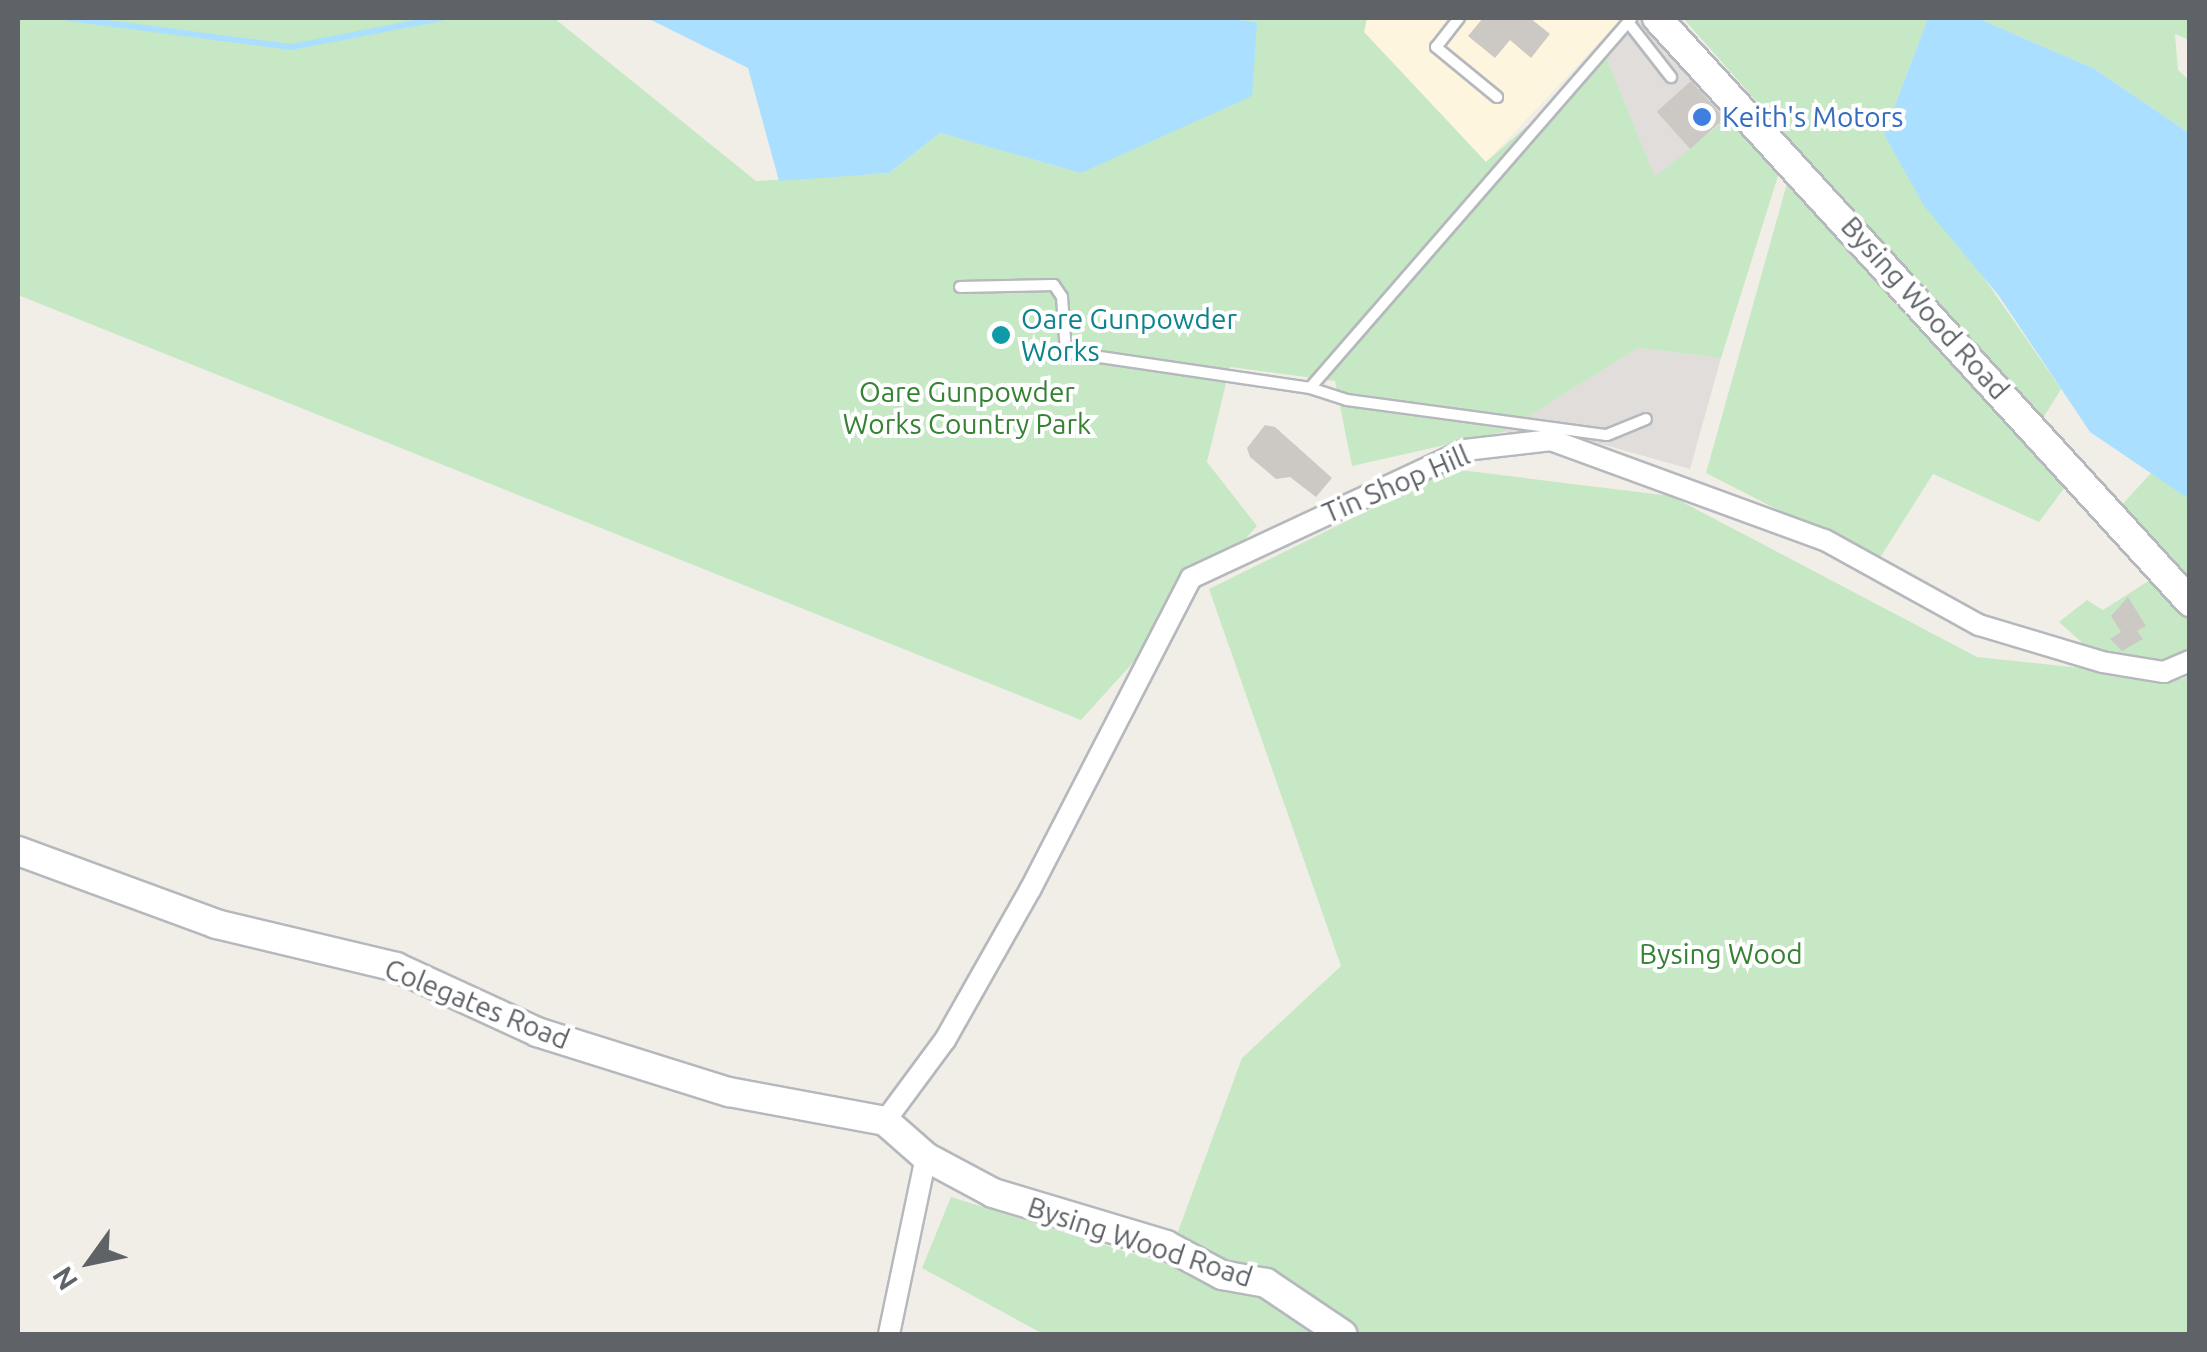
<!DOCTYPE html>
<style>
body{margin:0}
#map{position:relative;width:2207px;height:1352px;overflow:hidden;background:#f1eee8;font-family:Ubuntu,sans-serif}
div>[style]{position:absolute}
.commercial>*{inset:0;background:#fef5df}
.industrial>*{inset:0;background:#e0ddda}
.green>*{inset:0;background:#c7e8c4}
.water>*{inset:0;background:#aadfff}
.stream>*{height:6px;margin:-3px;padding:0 3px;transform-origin:3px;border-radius:3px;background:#aadfff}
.building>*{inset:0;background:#ccc9c5;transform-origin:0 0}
.roads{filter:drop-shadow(2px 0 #b5b8bc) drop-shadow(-2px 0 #b5b8bc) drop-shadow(0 2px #b5b8bc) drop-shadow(0 -2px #b5b8bc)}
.lane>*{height:10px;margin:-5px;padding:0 5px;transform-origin:5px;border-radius:5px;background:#fff}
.street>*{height:20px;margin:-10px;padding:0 10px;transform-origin:10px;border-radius:10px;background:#fff}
.secondary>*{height:28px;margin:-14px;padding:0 14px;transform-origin:14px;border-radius:14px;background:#fff}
.dots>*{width:28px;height:28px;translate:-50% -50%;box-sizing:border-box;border:5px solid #fff;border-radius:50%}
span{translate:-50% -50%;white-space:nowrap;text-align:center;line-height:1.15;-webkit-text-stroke:8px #fff;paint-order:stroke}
.shop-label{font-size:28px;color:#366cbe}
.left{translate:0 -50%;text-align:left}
.street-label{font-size:28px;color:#5f6368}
.culture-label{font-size:28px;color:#0d838f}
.park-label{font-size:28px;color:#358233}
.frame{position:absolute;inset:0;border:20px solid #5f6368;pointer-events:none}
.north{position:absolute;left:40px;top:1212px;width:100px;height:100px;-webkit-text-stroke:8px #fff;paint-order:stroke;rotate:237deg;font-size:28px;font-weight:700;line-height:40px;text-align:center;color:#5f6368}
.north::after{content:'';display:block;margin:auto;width:35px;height:45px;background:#5f6368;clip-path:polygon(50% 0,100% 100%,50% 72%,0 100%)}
</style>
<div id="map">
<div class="commercial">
<div style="clip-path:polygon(1367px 18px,1622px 18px,1486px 162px,1364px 32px)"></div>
</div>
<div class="industrial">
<div style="clip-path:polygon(1639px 18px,1739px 109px,1655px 178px,1606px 57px)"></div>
<div style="clip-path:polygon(1638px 348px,1721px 358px,1690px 469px,1605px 445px,1503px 432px)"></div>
</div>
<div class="green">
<div style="clip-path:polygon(18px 18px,554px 18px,756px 181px,889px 173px,940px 133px,1082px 173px,1257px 22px,1223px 18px,1367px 18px,1364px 32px,1486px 162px,1606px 57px,1655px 177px,1739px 109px,1782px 163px,1721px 358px,1638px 348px,1503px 432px,1352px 466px,1335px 381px,1230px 367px,1207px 462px,1257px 526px,1081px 720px,18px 295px)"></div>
<div style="clip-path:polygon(1683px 18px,1928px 18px,1884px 134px,2061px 389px,2040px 423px)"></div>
<div style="clip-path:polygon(1977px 18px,2189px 18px,2189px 40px,2175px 34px,2178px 70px,2189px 80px,2189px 133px,2093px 68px)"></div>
<div style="clip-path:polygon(1791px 169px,2068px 483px,2039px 522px,1933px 474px,1878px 561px,1706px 473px)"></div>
<div style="clip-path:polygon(1452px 469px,1671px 496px,1977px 657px,2183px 679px,2189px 674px,2189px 1334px,1043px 1334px,922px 1268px,951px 1197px,1166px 1264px,1242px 1058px,1341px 966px,1209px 589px)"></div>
<div style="clip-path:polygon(2151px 473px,2189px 498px,2189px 582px,2118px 509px)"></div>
<div style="clip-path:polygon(2158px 575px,2189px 620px,2189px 649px,2162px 666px,2096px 655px,2059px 622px,2087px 600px,2103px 610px)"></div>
</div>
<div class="water">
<div style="clip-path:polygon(647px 18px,1223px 18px,1257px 22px,1252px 96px,1081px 173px,940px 133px,889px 173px,779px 181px,748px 68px)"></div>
<div style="clip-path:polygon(1928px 18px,1977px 18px,2093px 68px,2189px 133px,2189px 499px,2090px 432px,1999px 296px,1924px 206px,1884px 134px)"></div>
</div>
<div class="stream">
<div style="left:68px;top:18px;width:225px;rotate:7.4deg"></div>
<div style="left:291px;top:47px;width:153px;rotate:-10.9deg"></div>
</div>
<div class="building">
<div style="clip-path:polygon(1483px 18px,1530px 18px,1550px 34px,1531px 58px,1510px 40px,1495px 58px,1468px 36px)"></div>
<div style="left:1691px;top:81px;width:50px;height:46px;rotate:48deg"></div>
<div style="clip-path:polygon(1265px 425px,1275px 427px,1332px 478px,1316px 497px,1290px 477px,1276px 479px,1250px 457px,1247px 448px)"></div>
<div style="clip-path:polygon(2128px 597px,2146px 626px,2137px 631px,2143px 639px,2122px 651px,2110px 639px,2121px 632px,2111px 616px)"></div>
</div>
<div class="roads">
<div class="lane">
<div style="left:1459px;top:18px;width:37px;rotate:128deg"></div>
<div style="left:1436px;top:47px;width:79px;rotate:39.3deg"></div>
<div style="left:1628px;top:22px;width:70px;rotate:52deg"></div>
<div style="left:960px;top:287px;width:94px;rotate:-1.2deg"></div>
<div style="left:1054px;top:285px;width:14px;rotate:56deg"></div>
<div style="left:1062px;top:297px;width:55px;rotate:85.8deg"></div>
<div style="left:1066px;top:352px;width:247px;rotate:8.4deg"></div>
<div style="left:1310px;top:388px;width:490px;rotate:-49deg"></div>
<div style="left:1310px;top:388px;width:39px;rotate:18deg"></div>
<div style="left:1347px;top:400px;width:262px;rotate:7.7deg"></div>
<div style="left:1607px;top:435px;width:42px;rotate:-22.3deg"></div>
</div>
<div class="street">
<div style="left:885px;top:1121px;width:101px;rotate:-53.5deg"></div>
<div style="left:945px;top:1040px;width:172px;rotate:-60.5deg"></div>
<div style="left:1030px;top:890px;width:351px;rotate:-62.7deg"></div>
<div style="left:1191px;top:578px;width:302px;rotate:-25deg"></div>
<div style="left:1465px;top:450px;width:87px;rotate:-6.6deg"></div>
<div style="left:1551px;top:440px;width:292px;rotate:20.1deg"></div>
<div style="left:1825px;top:540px;width:176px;rotate:28.9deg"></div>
<div style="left:1979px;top:625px;width:128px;rotate:16.7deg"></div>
<div style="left:2102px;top:662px;width:63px;rotate:9.2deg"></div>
<div style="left:2164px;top:672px;width:28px;rotate:-23deg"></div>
<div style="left:889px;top:1334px;width:181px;rotate:-78.2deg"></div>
</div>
<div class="secondary">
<div style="left:1657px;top:18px;width:791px;rotate:47.61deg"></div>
<div style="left:18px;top:851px;width:211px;rotate:20.2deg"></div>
<div style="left:216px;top:924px;width:185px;rotate:13.4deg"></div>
<div style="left:396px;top:967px;width:155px;rotate:24.7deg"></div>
<div style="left:537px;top:1032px;width:201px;rotate:17.4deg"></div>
<div style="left:729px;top:1092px;width:159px;rotate:10.5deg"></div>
<div style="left:885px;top:1121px;width:55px;rotate:41.3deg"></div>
<div style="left:926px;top:1157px;width:76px;rotate:28.2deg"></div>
<div style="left:993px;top:1193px;width:181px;rotate:16.7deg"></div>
<div style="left:1166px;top:1245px;width:64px;rotate:28.2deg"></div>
<div style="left:1222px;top:1275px;width:45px;rotate:10.3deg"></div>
<div style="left:1266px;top:1283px;width:92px;rotate:33.9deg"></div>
</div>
</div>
<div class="dots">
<div style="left:1702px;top:117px;background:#3f7fe0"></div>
<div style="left:1001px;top:335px;background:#0f9aa8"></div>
</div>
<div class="shop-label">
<span class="left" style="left:1722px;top:117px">Keith's Motors</span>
</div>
<div class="street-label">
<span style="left:1925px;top:308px;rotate:48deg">Bysing Wood Road</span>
<span style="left:1396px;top:484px;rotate:-23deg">Tin Shop Hill</span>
<span style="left:477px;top:1004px;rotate:22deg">Colegates Road</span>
<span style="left:1140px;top:1242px;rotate:18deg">Bysing Wood Road</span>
</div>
<div class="culture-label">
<span class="left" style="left:1021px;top:335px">Oare Gunpowder<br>Works</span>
</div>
<div class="park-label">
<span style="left:967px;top:408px">Oare Gunpowder<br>Works Country Park</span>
<span style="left:1721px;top:954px">Bysing Wood</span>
</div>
<div class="frame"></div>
<div class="north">N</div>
</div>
